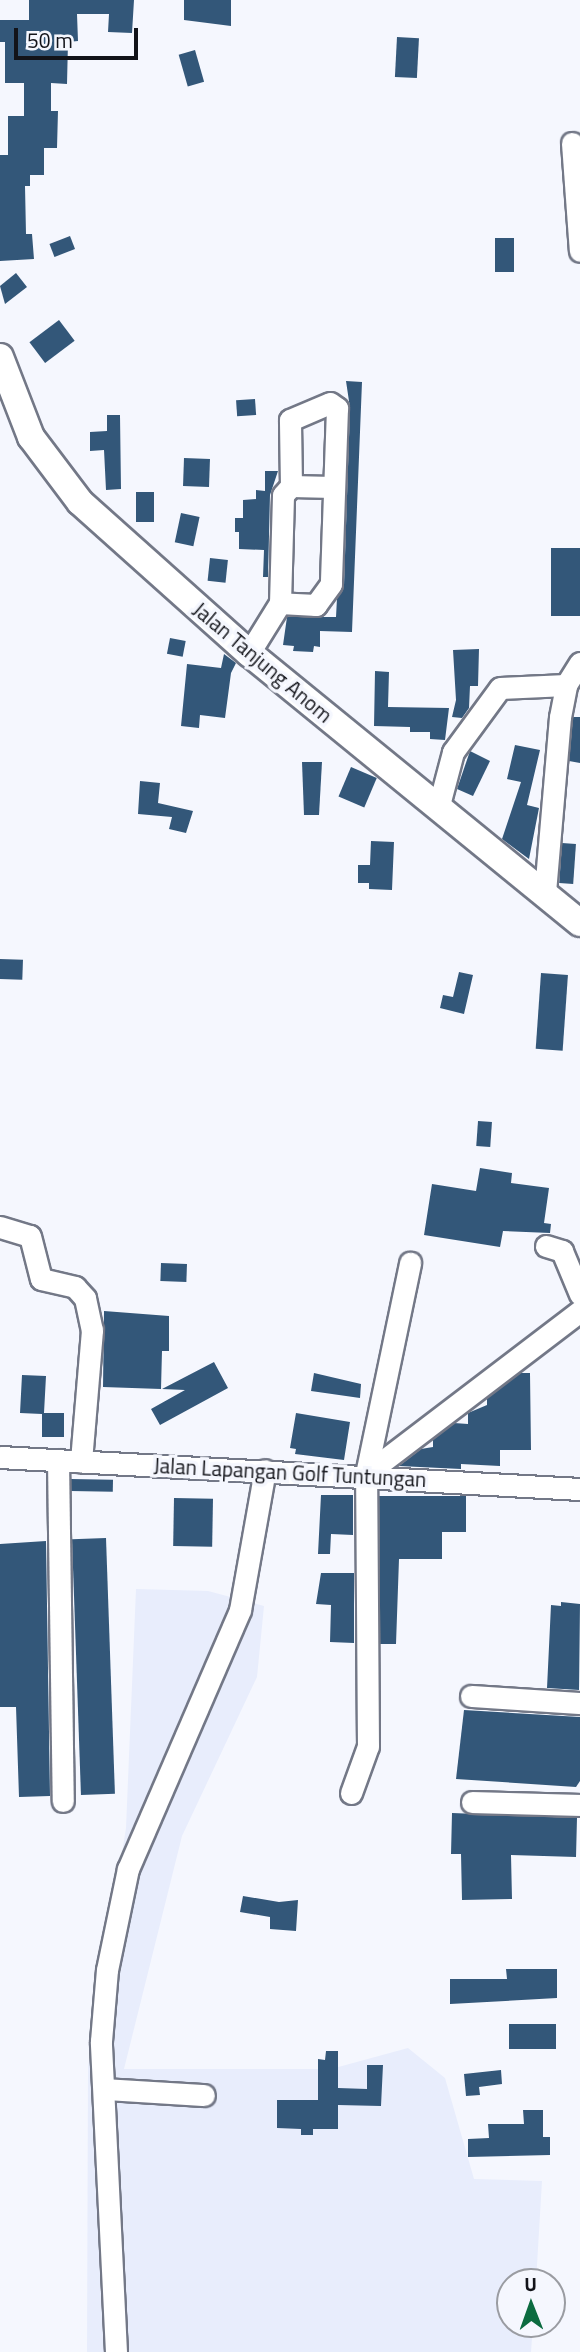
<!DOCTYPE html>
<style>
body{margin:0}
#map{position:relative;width:580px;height:2352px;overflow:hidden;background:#f5f7fe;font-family:"Titillium Web",sans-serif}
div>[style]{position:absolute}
.built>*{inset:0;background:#e8edfc}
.building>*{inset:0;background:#335779;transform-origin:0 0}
.roads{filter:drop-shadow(2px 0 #737887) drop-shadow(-2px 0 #737887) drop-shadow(0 2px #737887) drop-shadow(0 -2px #737887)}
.minor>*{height:21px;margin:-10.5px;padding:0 10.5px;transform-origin:10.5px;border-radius:10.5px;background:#fff}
.major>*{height:26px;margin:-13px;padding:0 13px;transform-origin:13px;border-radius:13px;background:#fff}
span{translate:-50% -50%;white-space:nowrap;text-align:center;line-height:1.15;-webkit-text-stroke:7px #f5f7fe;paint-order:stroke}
.street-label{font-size:21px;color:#121319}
.north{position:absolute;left:496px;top:2268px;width:70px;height:70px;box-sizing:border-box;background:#f5f7fe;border:2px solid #9a9ca2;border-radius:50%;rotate:359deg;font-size:19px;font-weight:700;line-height:28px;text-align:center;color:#121319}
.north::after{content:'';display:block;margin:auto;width:24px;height:32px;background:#0c6b40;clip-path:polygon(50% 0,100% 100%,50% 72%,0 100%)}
.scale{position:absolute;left:14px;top:28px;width:124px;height:32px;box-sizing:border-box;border:4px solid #121319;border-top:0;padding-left:9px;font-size:21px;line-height:24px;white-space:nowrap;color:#121319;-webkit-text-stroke:5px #f5f7fe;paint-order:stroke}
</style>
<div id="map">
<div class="built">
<div style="clip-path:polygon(136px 1589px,208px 1591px,264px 1606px,257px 1677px,182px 1836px,124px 2069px,331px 2069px,408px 2048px,445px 2078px,474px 2179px,542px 2181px,536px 2282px,510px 2282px,510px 2324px,533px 2324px,531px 2352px,87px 2352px,88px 2067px,126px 1828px)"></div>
</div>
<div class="building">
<div style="clip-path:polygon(29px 0,134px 0,132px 33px,108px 32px,109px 14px,77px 14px,78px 41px,68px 42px,67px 84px,51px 83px,51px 111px,58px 111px,57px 148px,44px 148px,44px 175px,30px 175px,30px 186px,25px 186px,26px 234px,32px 234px,34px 259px,0 261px,0 155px,8px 155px,8px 116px,24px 116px,24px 83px,5px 83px,5px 42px,0 42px,0 20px,29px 20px)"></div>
<div style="clip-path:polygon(184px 0,231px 0,231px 26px,184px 20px)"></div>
<div style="left:397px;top:37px;width:22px;height:40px;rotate:3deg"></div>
<div style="left:195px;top:50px;width:33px;height:17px;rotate:74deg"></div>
<div style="left:70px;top:236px;width:14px;height:22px;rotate:69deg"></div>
<div style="left:495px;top:238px;width:19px;height:34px"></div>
<div style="clip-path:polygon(16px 273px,27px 287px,5px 304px,0 286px)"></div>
<div style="left:59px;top:320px;width:26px;height:37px;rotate:53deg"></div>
<div style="clip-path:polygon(346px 381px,362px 382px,352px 632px,320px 631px,320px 647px,314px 646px,313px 652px,293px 651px,294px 646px,283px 645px,287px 617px,336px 617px,337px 598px,344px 585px,350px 408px)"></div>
<div style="left:255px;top:399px;width:16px;height:19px;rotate:86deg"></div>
<div style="clip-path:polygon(107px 415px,120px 415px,121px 489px,106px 490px,104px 450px,90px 451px,90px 432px,107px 431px)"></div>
<div style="left:184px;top:458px;width:26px;height:28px;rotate:2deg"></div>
<div style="clip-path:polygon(265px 471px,278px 471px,270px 495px,268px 577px,263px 577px,264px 550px,239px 549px,239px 532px,235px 532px,235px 518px,243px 518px,243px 500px,256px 499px,256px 490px,265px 491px)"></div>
<div style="left:136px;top:492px;width:18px;height:30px"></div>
<div style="left:181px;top:513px;width:19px;height:30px;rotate:12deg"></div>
<div style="left:551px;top:548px;width:29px;height:68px"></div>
<div style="left:210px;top:558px;width:18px;height:23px;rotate:6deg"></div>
<div style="left:170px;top:638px;width:16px;height:16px;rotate:11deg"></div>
<div style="clip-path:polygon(479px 649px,478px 686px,470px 686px,469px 708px,462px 718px,452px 717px,456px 700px,453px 650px)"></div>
<div style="clip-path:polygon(224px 654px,236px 663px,231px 673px,225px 718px,200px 715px,199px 728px,181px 726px,187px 664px,221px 668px)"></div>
<div style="clip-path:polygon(375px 671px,389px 672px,388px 707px,449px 708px,445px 740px,430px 739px,430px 732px,410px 732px,410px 727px,374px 726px)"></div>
<div style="clip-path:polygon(573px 717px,580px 717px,580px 763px,569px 761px)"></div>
<div style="clip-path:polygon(515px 745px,540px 750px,527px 805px,539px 808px,529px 859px,502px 839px,521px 782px,507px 779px)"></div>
<div style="clip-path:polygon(470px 751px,490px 761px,473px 796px,457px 789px)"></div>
<div style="clip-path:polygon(302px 762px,322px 762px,319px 815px,304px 815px)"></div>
<div style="left:351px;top:767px;width:28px;height:32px;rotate:23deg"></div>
<div style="clip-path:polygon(140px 781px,160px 783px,158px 803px,193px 811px,186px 833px,169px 829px,172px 817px,138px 814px)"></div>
<div style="clip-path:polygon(371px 841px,394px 842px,392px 890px,369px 889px,369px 883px,358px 883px,358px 865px,370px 865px)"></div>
<div style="left:562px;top:843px;width:14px;height:40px;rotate:4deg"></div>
<div style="left:0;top:959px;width:23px;height:20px;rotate:2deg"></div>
<div style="clip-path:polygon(459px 972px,473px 975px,464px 1014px,440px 1008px,443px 995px,453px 997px)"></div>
<div style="left:541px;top:973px;width:27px;height:76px;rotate:4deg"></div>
<div style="left:478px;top:1121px;width:14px;height:25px;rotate:4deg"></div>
<div style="clip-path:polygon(480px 1168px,512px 1173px,511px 1183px,549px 1188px,544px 1223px,551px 1224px,550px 1233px,503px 1231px,500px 1247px,424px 1235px,432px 1184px,476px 1191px)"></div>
<div style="left:161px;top:1263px;width:26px;height:18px;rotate:2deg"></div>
<div style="clip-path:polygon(104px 1311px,169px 1316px,169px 1351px,162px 1351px,161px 1389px,103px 1387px)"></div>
<div style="clip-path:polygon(214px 1362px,228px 1388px,160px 1425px,151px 1409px,185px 1390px,162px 1389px)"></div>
<div style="clip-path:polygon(314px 1373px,361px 1384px,360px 1398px,311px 1391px)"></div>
<div style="clip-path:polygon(520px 1373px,530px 1373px,531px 1450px,500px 1450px,500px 1466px,461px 1464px,461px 1469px,399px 1466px,421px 1449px,433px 1447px,433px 1439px,454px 1423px,468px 1424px,468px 1413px,487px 1405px,487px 1398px)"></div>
<div style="clip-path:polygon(22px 1375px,46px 1376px,44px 1413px,64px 1413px,64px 1437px,42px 1437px,42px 1414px,20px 1413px)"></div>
<div style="clip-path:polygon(296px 1413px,350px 1422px,344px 1460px,295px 1454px,296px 1449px,290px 1448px)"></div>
<div style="left:71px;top:1479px;width:42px;height:12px;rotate:1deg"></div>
<div style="clip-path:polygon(321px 1495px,353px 1495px,353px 1535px,331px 1534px,330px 1554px,318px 1554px)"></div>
<div style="clip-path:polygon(379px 1496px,466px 1496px,466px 1532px,442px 1532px,442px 1559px,399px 1559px,396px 1644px,380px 1644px)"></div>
<div style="left:174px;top:1498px;width:39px;height:48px;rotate:1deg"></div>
<div style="left:106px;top:1538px;width:256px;height:34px;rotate:88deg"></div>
<div style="clip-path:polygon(46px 1541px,50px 1796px,19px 1797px,16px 1707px,0 1707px,0 1544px)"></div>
<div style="clip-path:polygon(321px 1573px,354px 1573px,354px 1643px,330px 1642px,331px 1605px,316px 1604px)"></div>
<div style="clip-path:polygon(561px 1602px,580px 1604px,579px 1690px,547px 1688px,551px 1605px,561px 1606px)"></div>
<div style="clip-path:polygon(464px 1710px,580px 1717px,580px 1781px,576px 1787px,456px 1779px)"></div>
<div style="clip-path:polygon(452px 1813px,577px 1818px,576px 1857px,511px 1855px,512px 1899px,462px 1900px,461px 1854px,451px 1854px)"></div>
<div style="clip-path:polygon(243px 1896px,279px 1902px,298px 1900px,296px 1931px,270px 1929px,270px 1917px,240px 1912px)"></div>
<div style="clip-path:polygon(506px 1969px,557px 1969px,557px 1998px,450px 2004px,450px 1979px,507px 1979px)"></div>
<div style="left:509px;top:2024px;width:47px;height:25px"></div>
<div style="clip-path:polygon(326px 2051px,338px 2051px,338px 2088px,367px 2089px,367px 2065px,383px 2065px,381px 2106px,338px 2105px,338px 2129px,313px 2129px,313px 2135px,301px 2135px,301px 2129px,277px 2128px,277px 2100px,318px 2100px,318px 2059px,325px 2060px)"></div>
<div style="clip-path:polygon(501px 2070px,502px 2084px,479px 2087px,480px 2095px,466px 2096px,464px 2074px)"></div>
<div style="clip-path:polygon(523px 2110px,543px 2110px,543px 2137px,550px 2137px,550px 2155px,468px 2157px,468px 2139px,489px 2138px,488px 2124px,524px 2124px)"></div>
</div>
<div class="roads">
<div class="minor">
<div style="left:572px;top:143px;width:108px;rotate:85.8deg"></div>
<div style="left:291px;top:486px;width:42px;rotate:1.4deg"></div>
<div style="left:249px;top:653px;width:59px;rotate:-58.2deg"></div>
<div style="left:280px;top:603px;width:108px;rotate:-88.4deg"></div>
<div style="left:283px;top:495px;width:12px;rotate:-48deg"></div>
<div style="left:291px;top:486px;width:66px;rotate:-90.9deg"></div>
<div style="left:290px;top:420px;width:43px;rotate:-23deg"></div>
<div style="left:330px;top:403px;width:9px;rotate:36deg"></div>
<div style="left:337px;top:408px;width:176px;rotate:92deg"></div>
<div style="left:331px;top:584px;width:26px;rotate:126deg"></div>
<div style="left:316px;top:605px;width:36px;rotate:-177deg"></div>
<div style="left:439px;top:805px;width:55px;rotate:-75.2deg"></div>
<div style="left:453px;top:752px;width:79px;rotate:-53.7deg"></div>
<div style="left:500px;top:688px;width:66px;rotate:-2.6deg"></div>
<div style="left:545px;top:892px;width:176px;rotate:-85.1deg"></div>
<div style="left:560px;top:717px;width:33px;rotate:-79deg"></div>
<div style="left:566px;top:685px;width:26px;rotate:-58deg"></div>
<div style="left:0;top:1227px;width:31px;rotate:17deg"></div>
<div style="left:30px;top:1236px;width:44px;rotate:75.7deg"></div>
<div style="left:41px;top:1279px;width:35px;rotate:13deg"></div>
<div style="left:75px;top:1287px;width:15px;rotate:48deg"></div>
<div style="left:85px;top:1298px;width:33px;rotate:78deg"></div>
<div style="left:92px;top:1330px;width:132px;rotate:94.8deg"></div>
<div style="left:546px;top:1246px;width:17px;rotate:17deg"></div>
<div style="left:562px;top:1251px;width:47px;rotate:67.3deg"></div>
<div style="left:0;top:1457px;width:581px;rotate:3.16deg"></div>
<div style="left:58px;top:1460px;width:341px;rotate:89.2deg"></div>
<div style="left:366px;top:1474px;width:269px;rotate:-37.3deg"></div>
<div style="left:471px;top:1696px;width:109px;rotate:3.7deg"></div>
<div style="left:351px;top:1793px;width:50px;rotate:-70.1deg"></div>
<div style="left:368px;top:1746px;width:272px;rotate:-90.4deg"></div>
<div style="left:366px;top:1474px;width:216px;rotate:-78.2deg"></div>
<div style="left:472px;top:1802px;width:108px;rotate:1.6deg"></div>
<div style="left:105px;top:2089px;width:99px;rotate:3.5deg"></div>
<div style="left:116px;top:2352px;width:311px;rotate:-92.8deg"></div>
<div style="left:101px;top:2041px;width:71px;rotate:-85.2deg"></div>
<div style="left:107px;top:1970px;width:103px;rotate:-78.3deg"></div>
<div style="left:128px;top:1869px;width:282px;rotate:-66.6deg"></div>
<div style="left:240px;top:1610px;width:142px;rotate:-79.9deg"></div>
</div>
<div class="major">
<div style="left:0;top:357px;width:86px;rotate:68.8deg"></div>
<div style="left:31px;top:437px;width:81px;rotate:53deg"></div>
<div style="left:80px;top:502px;width:227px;rotate:41.8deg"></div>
<div style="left:249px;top:653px;width:427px;rotate:39.2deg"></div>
</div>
</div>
<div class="street-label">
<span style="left:263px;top:662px;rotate:40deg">Jalan Tanjung Anom</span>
<span style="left:290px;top:1472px;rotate:3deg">Jalan Lapangan Golf Tuntungan</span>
</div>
<div class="north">U</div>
<div class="scale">50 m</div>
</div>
